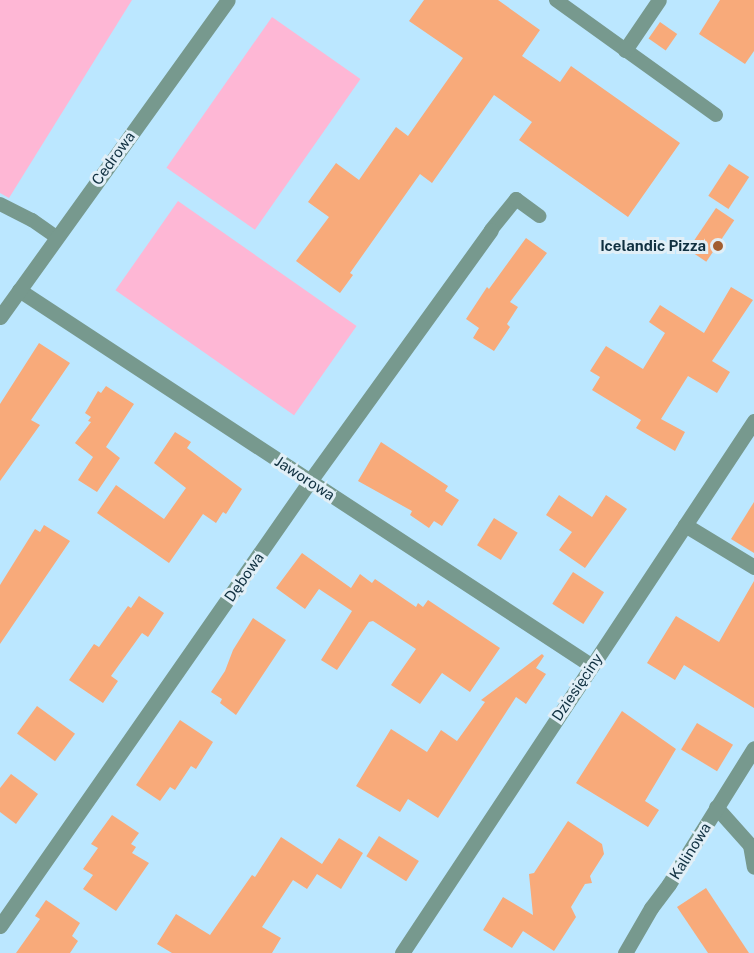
<!DOCTYPE html>
<meta charset="utf-8">
<style>
body{margin:0}
#map{position:relative;width:754px;height:953px;overflow:hidden;background:#bbe7ff;font-family:"Public Sans",sans-serif}
div>[style]{position:absolute}
.green>*{inset:0;background:#feb7d5;transform-origin:0 0}
.building>*{inset:0;background:#f8aa7a;transform-origin:0 0}
.service>*{height:14px;margin:-7px;padding:0 7px;transform-origin:7px;border-radius:7px;background:#77998e}
.minor>*{height:15px;margin:-7.5px;padding:0 7.5px;transform-origin:7.5px;border-radius:7.5px;background:#77998e}
.tertiary>*{height:15px;margin:-7.5px;padding:0 7.5px;transform-origin:7.5px;border-radius:7.5px;background:#77998e}
.dots>*{width:16px;height:16px;translate:-50% -50%;box-sizing:border-box;border:3px solid #e1eff7;border-radius:50%}
span{translate:-50% -50%;white-space:nowrap;text-align:center;line-height:1.15;-webkit-text-stroke:6px #e1eff7;paint-order:stroke}
.street-label{font-size:15px;color:#103040}
.poi-label{font-size:15px;color:#103040;font-weight:700}
.right{translate:-100% -50%;text-align:right}
</style>
<div id="map">
<div class="green">
<div style="clip-path:polygon(0 0,132px 0,9px 198px,0 193px)"></div>
<div style="left:272px;top:17px;width:108px;height:184px;rotate:35deg"></div>
<div style="left:178px;top:201px;width:218px;height:109px;rotate:35deg"></div>
</div>
<div class="building">
<div style="clip-path:polygon(424px 0,498px 0,540px 30px,522px 56px,560px 82px,571px 66px,680px 143px,628px 217px,519px 140px,532px 122px,494px 95px,432px 183px,420px 174px,350px 273px,353px 275px,340px 293px,296px 261px,329px 217px,308px 202px,336px 163px,359px 180px,396px 127px,408px 136px,463px 58px,409px 21px)"></div>
<div style="clip-path:polygon(720px 0,754px 0,754px 51px,745px 64px,699px 34px)"></div>
<div style="left:660px;top:22px;width:21px;height:20px;rotate:35deg"></div>
<div style="left:729px;top:164px;width:24px;height:38px;rotate:33deg"></div>
<div style="left:716px;top:208px;width:22px;height:50px;rotate:34deg"></div>
<div style="clip-path:polygon(526px 238px,547px 253px,510px 302px,518px 307px,507px 324px,510px 327px,494px 351px,473px 338px,479px 328px,466px 319px,487px 287px,489px 289px)"></div>
<div style="clip-path:polygon(731px 287px,753px 300px,712px 361px,730px 372px,717px 393px,688px 376px,661px 419px,685px 432px,675px 451px,636px 428px,641px 420px,592px 390px,600px 377px,590px 371px,606px 346px,643px 369px,665px 333px,649px 322px,660px 305px,704px 333px)"></div>
<div style="clip-path:polygon(39px 343px,70px 363px,31px 420px,40px 425px,0 481px,0 404px)"></div>
<div style="clip-path:polygon(106px 386px,134px 404px,106px 447px,120px 458px,97px 492px,78px 480px,93px 457px,75px 443px,91px 422px,88px 421px,91px 417px,85px 413px,98px 391px,101px 393px)"></div>
<div style="clip-path:polygon(175px 432px,191px 442px,187px 448px,242px 489px,226px 514px,223px 512px,216px 523px,203px 514px,169px 563px,97px 513px,116px 485px,164px 519px,186px 488px,154px 463px)"></div>
<div style="clip-path:polygon(381px 442px,448px 486px,445px 491px,459px 500px,442px 526px,434px 521px,429px 528px,410px 515px,412px 511px,358px 481px)"></div>
<div style="clip-path:polygon(559px 495px,592px 517px,606px 495px,627px 509px,585px 568px,559px 550px,572px 532px,546px 515px)"></div>
<div style="clip-path:polygon(754px 502px,754px 553px,731px 539px)"></div>
<div style="left:494px;top:518px;width:28px;height:32px;rotate:32deg"></div>
<div style="clip-path:polygon(44px 525px,70px 541px,0 644px,0 585px,35px 529px,40px 532px)"></div>
<div style="clip-path:polygon(302px 553px,351px 588px,360px 574px,372px 583px,375px 579px,416px 607px,418px 603px,423px 607px,428px 600px,500px 648px,470px 692px,442px 673px,420px 704px,391px 685px,416px 649px,373px 621px,369px 622px,337px 670px,321px 660px,352px 611px,319px 589px,305px 609px,276px 588px)"></div>
<div style="left:573px;top:572px;width:37px;height:38px;rotate:33deg"></div>
<div style="clip-path:polygon(754px 581px,754px 708px,684px 665px,675px 680px,647px 663px,676px 616px,719px 642px)"></div>
<div style="clip-path:polygon(139px 596px,164px 613px,148px 637px,142px 633px,111px 676px,118px 681px,103px 703px,69px 680px,94px 644px,99px 647px,128px 606px,131px 608px)"></div>
<div style="clip-path:polygon(253px 618px,286px 640px,236px 715px,220px 703px,222px 699px,211px 692px,225px 671px,233px 650px)"></div>
<div style="clip-path:polygon(542px 654px,544px 656px,536px 668px,546px 674px,526px 704px,516px 697px,438px 818px,408px 799px,400px 812px,356px 786px,391px 729px,427px 752px,441px 730px,457px 741px,485px 702px,481px 700px)"></div>
<div style="left:37px;top:706px;width:47px;height:34px;rotate:36deg"></div>
<div style="clip-path:polygon(622px 711px,676px 749px,645px 801px,659px 810px,648px 827px,576px 783px)"></div>
<div style="clip-path:polygon(180px 720px,213px 742px,196px 769px,191px 766px,175px 790px,170px 787px,160px 801px,136px 785px)"></div>
<div style="left:697px;top:723px;width:42px;height:31px;rotate:31deg"></div>
<div style="clip-path:polygon(11px 774px,38px 794px,16px 824px,0 812px,0 788px)"></div>
<div style="clip-path:polygon(112px 815px,139px 833px,131px 844px,136px 847px,132px 853px,149px 863px,116px 911px,83px 889px,93px 875px,83px 869px,98px 848px,91px 844px)"></div>
<div style="clip-path:polygon(568px 821px,602px 844px,604px 854px,590px 876px,592px 883px,585px 884px,571px 907px,576px 917px,554px 951px,523px 931px,512px 948px,483px 930px,503px 897px,533px 915px,529px 874px,534px 873px)"></div>
<div style="left:379px;top:836px;width:47px;height:24px;rotate:32deg"></div>
<div style="clip-path:polygon(281px 837px,322px 864px,339px 838px,363px 853px,341px 889px,317px 874px,307px 889px,293px 880px,262px 927px,281px 938px,272px 953px,172px 953px,157px 944px,176px 914px,210px 935px,252px 875px,255px 877px)"></div>
<div style="clip-path:polygon(706px 888px,749px 953px,708px 953px,677px 907px)"></div>
<div style="clip-path:polygon(46px 900px,80px 923px,72px 936px,78px 941px,70px 953px,16px 953px,40px 919px,35px 916px)"></div>
</div>
<div class="service">
<div style="left:556px;top:0;width:197px;rotate:35.7deg"></div>
<div style="left:0;top:204px;width:36px;rotate:27deg"></div>
<div style="left:32px;top:220px;width:29px;rotate:35deg"></div>
<div style="left:491px;top:230px;width:40px;rotate:-51deg"></div>
<div style="left:516px;top:199px;width:29px;rotate:36deg"></div>
</div>
<div class="minor">
<div style="left:625px;top:50px;width:60px;rotate:-55.8deg"></div>
<div style="left:19px;top:290px;width:685px;rotate:33.27deg"></div>
<div style="left:0;top:317px;width:390px;rotate:-54.3deg"></div>
<div style="left:685px;top:525px;width:81px;rotate:31.3deg"></div>
<div style="left:716px;top:807px;width:51px;rotate:48.2deg"></div>
<div style="left:750px;top:845px;width:22px;rotate:80deg"></div>
<div style="left:0;top:926px;width:542px;rotate:-55.14deg"></div>
<div style="left:310px;top:481px;width:309px;rotate:-54.2deg"></div>
<div style="left:625px;top:953px;width:52px;rotate:-60deg"></div>
<div style="left:651px;top:908px;width:30px;rotate:-53deg"></div>
<div style="left:669px;top:884px;width:160px;rotate:-58deg"></div>
</div>
<div class="tertiary">
<div style="left:402px;top:953px;width:638px;rotate:-56.51deg"></div>
</div>
<div class="dots">
<div style="left:718px;top:246px;background:#a25e30"></div>
</div>
<div class="street-label">
<span style="left:113px;top:158px;rotate:-54deg">Cedrowa</span>
<span style="left:305px;top:478px;rotate:33deg">Jaworowa</span>
<span style="left:244px;top:577px;rotate:-55deg">Dębowa</span>
<span style="left:577px;top:687px;rotate:-56deg">Dziesięciny</span>
<span style="left:690px;top:851px;rotate:-58deg">Kalinowa</span>
</div>
<div class="poi-label">
<span class="right" style="left:706px;top:246px">Icelandic Pizza</span>
</div>
</div>
